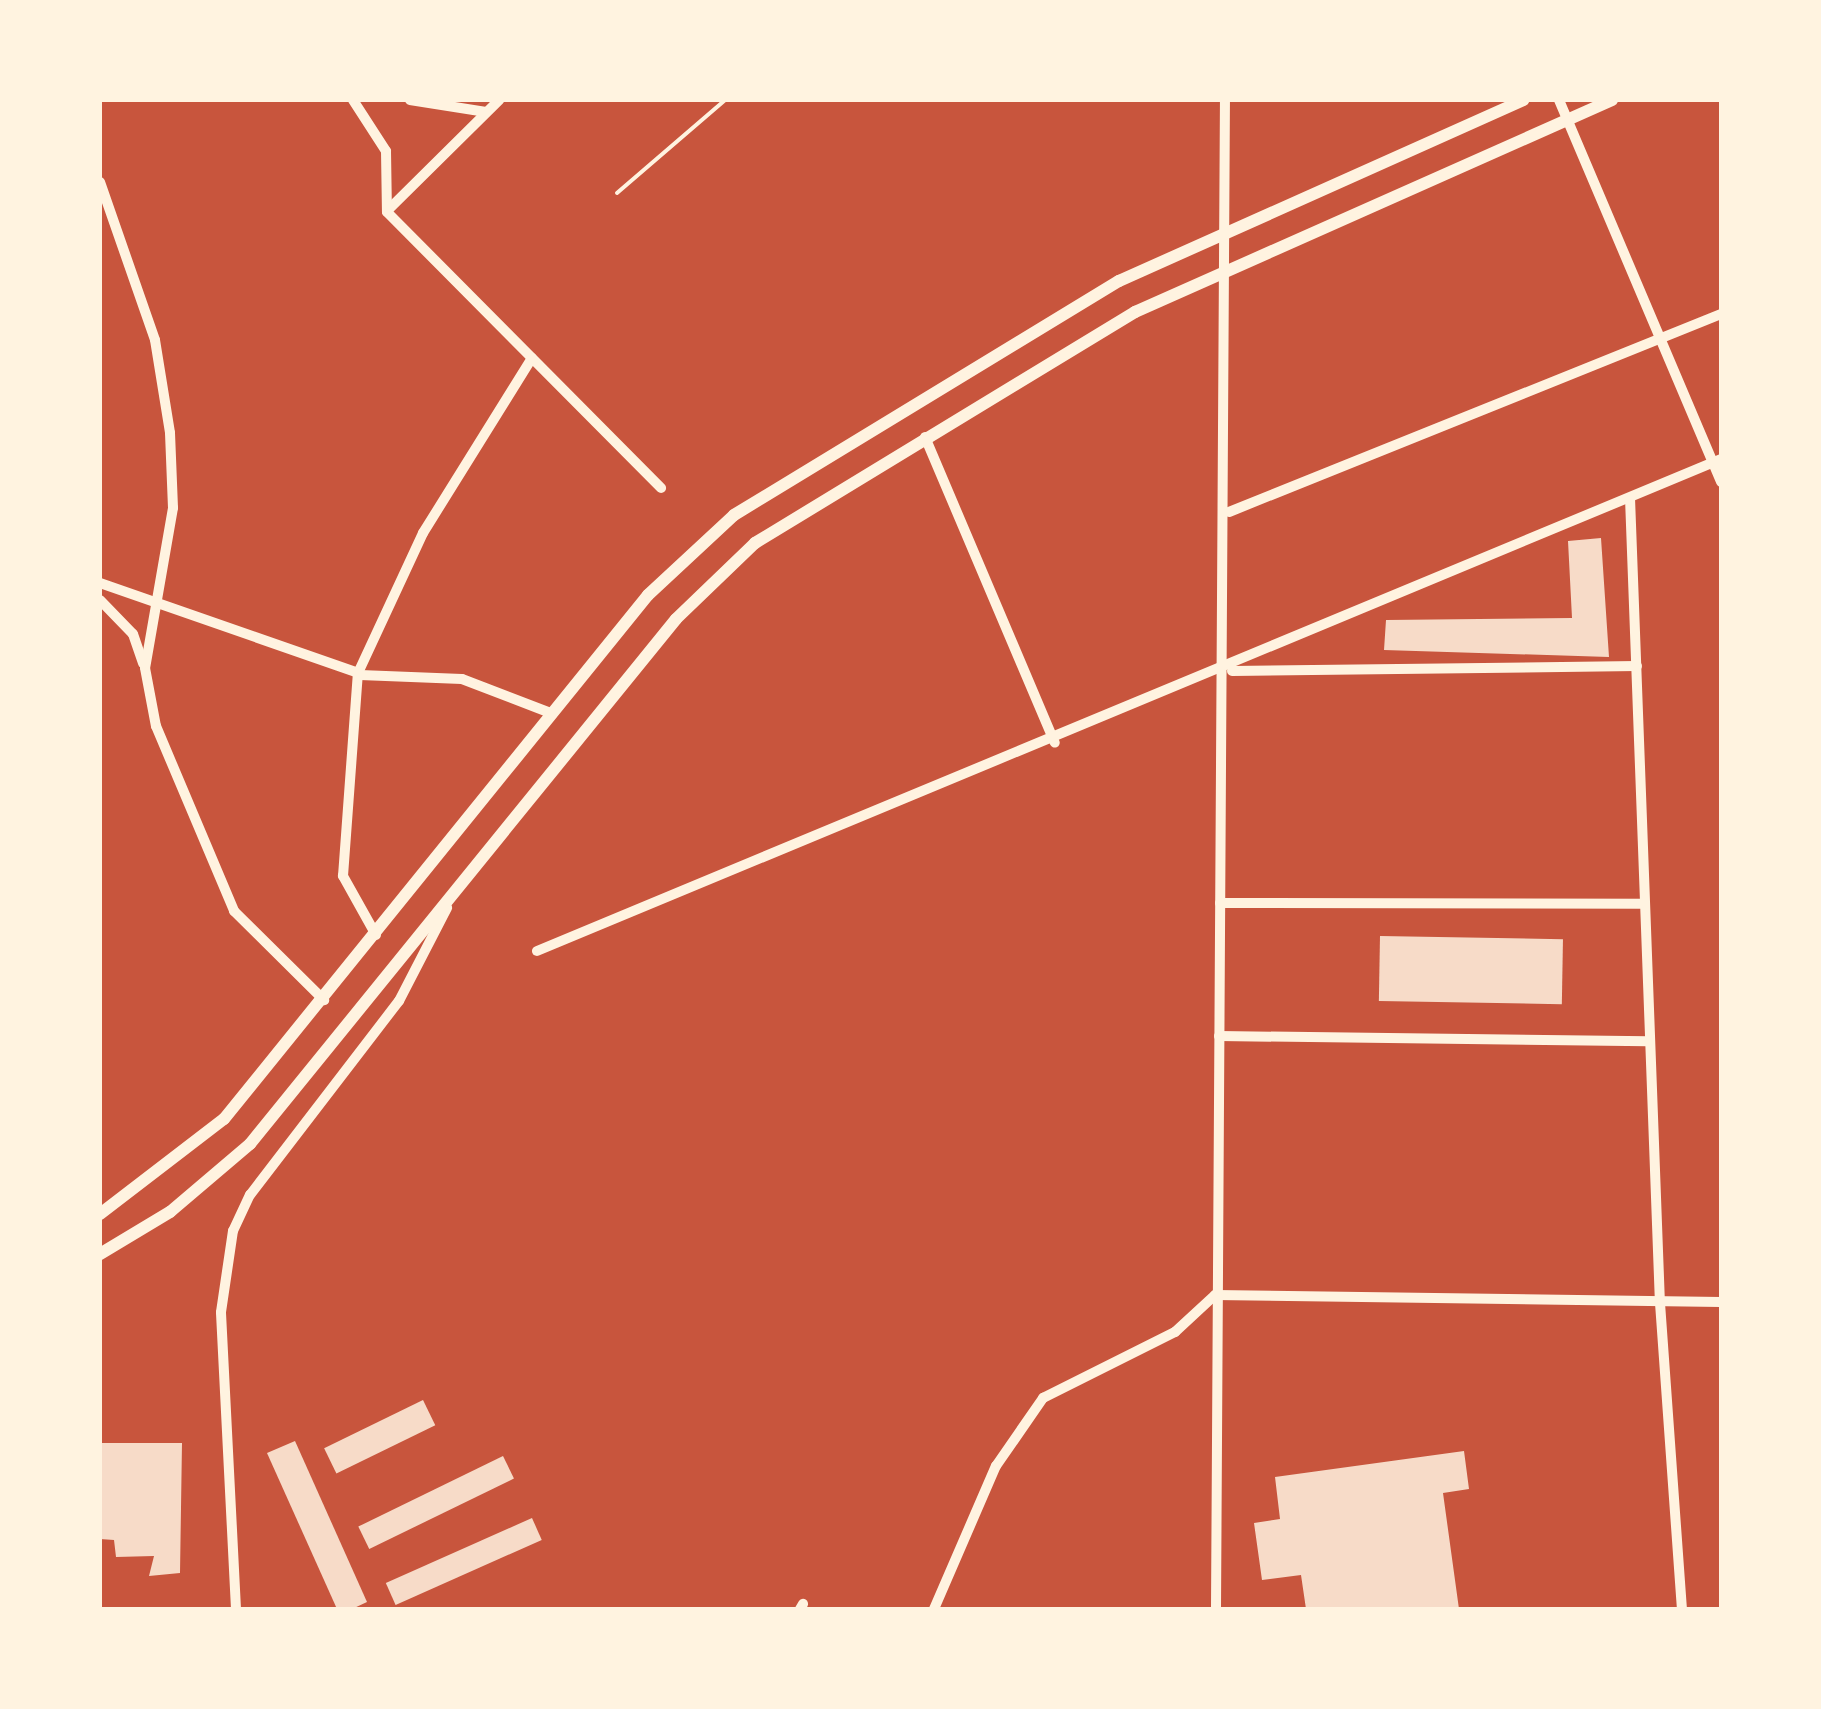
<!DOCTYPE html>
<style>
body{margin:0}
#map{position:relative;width:1821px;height:1709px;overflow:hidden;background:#c8553d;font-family:"Roboto Condensed",sans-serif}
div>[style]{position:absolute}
.building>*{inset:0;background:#f7dbc8;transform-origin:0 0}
.path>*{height:4px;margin:-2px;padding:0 2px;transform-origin:2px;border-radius:2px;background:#fff3e0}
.minor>*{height:10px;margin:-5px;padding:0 5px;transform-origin:5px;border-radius:5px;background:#fff3e0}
.tertiary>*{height:12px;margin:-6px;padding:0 6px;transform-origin:6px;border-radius:6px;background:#fff3e0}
span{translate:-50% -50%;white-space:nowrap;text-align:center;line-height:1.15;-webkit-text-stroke:10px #fff3e0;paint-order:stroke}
.frame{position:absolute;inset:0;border:102px solid #fff3e0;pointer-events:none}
</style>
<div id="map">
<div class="building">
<div style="clip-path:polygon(1601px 538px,1609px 657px,1384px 650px,1386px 620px,1572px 618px,1568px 541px)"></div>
<div style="left:1380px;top:936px;width:183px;height:65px;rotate:1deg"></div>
<div style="left:423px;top:1400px;width:28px;height:110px;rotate:64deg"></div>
<div style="clip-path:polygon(295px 1441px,367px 1602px,352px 1609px,337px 1609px,267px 1453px)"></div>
<div style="clip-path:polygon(100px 1443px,182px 1443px,180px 1573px,149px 1576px,154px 1556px,116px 1557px,114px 1540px,100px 1539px)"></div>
<div style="clip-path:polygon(1464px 1451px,1469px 1489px,1443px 1493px,1459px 1609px,1306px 1609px,1301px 1575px,1262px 1580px,1254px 1523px,1280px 1519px,1275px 1477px)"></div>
<div style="left:503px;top:1456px;width:25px;height:161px;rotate:64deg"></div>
<div style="left:532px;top:1518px;width:24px;height:160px;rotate:66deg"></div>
</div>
<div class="path">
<div style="left:617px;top:193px;width:143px;rotate:-40.7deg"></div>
</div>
<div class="minor">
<div style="left:353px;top:100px;width:61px;rotate:57.1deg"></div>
<div style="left:386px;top:151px;width:61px;rotate:89.1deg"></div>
<div style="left:387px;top:212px;width:389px;rotate:45.2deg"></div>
<div style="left:410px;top:100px;width:77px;rotate:9deg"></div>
<div style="left:1559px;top:100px;width:415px;rotate:67deg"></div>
<div style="left:100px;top:182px;width:167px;rotate:70.8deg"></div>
<div style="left:155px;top:340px;width:94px;rotate:80.8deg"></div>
<div style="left:170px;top:433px;width:75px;rotate:87.7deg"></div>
<div style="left:173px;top:508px;width:162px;rotate:99.9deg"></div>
<div style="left:145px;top:668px;width:59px;rotate:79.3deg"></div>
<div style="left:156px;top:726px;width:201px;rotate:67.1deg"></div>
<div style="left:234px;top:911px;width:127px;rotate:44.7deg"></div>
<div style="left:387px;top:211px;width:158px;rotate:-44.7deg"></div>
<div style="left:925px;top:437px;width:332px;rotate:67deg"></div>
<div style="left:1630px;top:498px;width:806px;rotate:87.87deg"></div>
<div style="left:1660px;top:1303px;width:307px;rotate:85.9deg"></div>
<div style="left:1229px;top:512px;width:530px;rotate:-21.92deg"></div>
<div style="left:100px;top:583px;width:273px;rotate:19.2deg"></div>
<div style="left:100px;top:600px;width:47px;rotate:45.9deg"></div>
<div style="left:133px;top:634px;width:31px;rotate:71deg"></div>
<div style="left:1232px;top:671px;width:405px;rotate:-0.7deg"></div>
<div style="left:360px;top:675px;width:102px;rotate:2.2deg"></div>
<div style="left:462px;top:679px;width:97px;rotate:21deg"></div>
<div style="left:1220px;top:903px;width:425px;rotate:0.1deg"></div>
<div style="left:376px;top:935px;width:68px;rotate:-119.2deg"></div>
<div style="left:343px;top:876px;width:204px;rotate:-85.8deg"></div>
<div style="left:358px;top:673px;width:154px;rotate:-65.1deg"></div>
<div style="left:423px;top:533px;width:206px;rotate:-58.1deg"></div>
<div style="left:537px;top:951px;width:1282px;rotate:-22.56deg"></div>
<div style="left:1219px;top:1036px;width:429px;rotate:0.7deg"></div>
<div style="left:236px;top:1609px;width:297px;rotate:-92.9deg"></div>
<div style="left:221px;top:1312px;width:82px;rotate:-81.6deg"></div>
<div style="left:233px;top:1231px;width:40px;rotate:-65deg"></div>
<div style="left:250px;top:1195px;width:245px;rotate:-52.5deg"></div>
<div style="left:399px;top:1001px;width:105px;rotate:-62.7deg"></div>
<div style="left:800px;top:1609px;width:6px;rotate:-59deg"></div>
<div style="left:934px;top:1609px;width:156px;rotate:-66.6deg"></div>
<div style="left:996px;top:1466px;width:83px;rotate:-55.3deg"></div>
<div style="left:1043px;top:1398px;width:148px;rotate:-26.6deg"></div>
<div style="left:1175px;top:1332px;width:54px;rotate:-42.8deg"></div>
<div style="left:1215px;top:1295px;width:506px;rotate:0.79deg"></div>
<div style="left:1216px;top:1609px;width:1509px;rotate:-89.66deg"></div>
</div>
<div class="tertiary">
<div style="left:100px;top:1214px;width:156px;rotate:-37.5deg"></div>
<div style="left:224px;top:1119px;width:674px;rotate:-51.02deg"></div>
<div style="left:648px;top:595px;width:117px;rotate:-42.9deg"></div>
<div style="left:734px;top:515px;width:451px;rotate:-31.3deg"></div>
<div style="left:1119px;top:281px;width:443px;rotate:-24.1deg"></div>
<div style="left:100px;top:1254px;width:82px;rotate:-31deg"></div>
<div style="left:170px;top:1212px;width:105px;rotate:-40.4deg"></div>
<div style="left:250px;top:1144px;width:676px;rotate:-50.94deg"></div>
<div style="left:676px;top:619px;width:110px;rotate:-43.9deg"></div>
<div style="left:755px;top:543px;width:445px;rotate:-31.3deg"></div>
<div style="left:1135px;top:312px;width:522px;rotate:-23.96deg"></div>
</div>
<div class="frame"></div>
</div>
